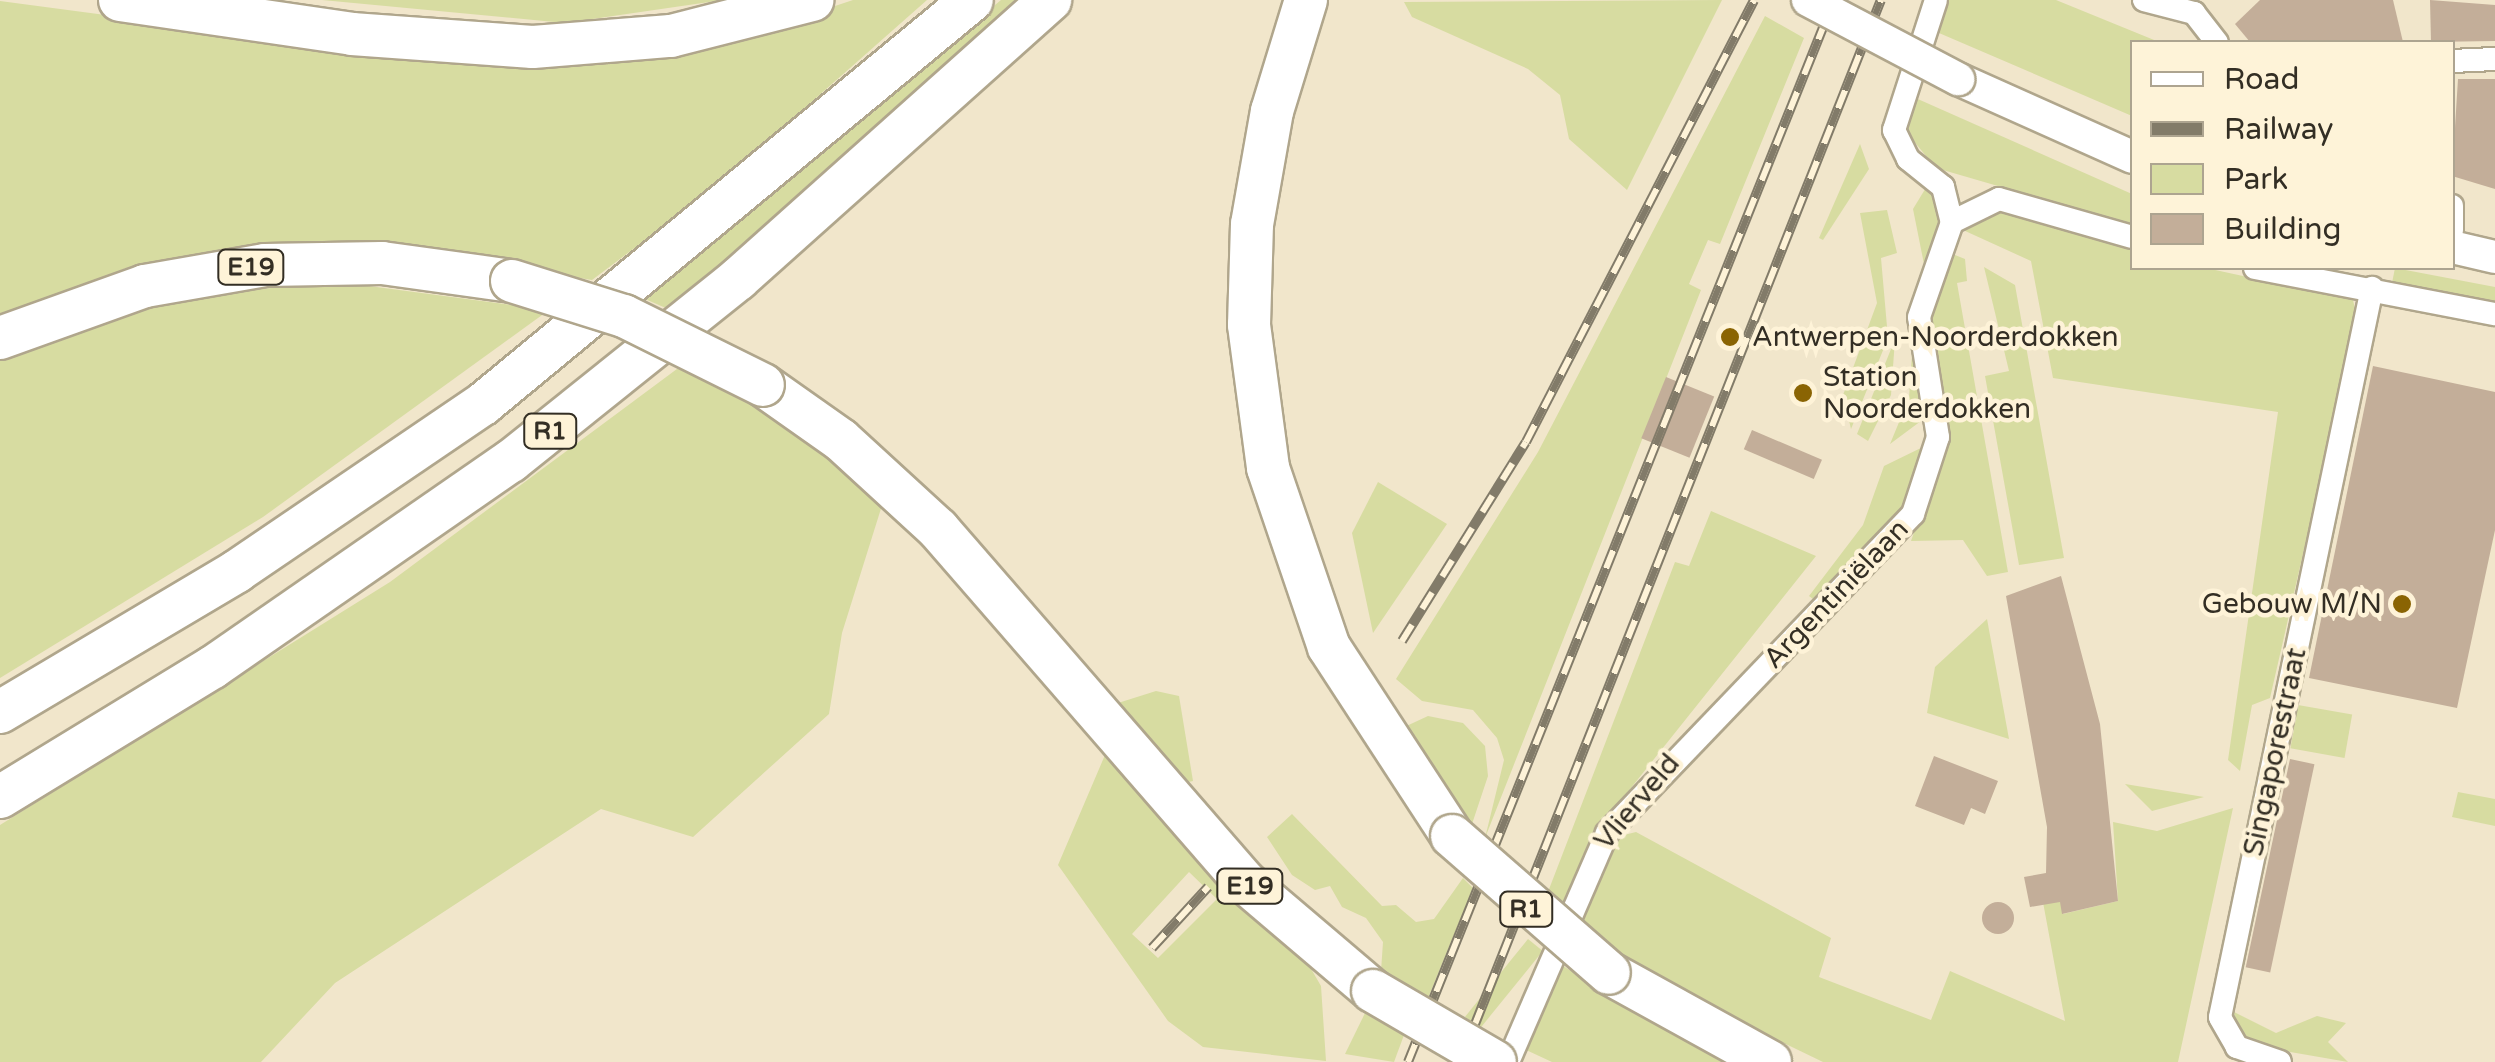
<!DOCTYPE html>
<meta charset="utf-8">
<style>
body{margin:0}
#map{position:relative;width:2495px;height:1062px;overflow:hidden;background:#f1e6cb;font-family:"Varela Round",sans-serif}
div>[style]{position:absolute}
.green>*{inset:0;background:#d7dca1;transform-origin:0 0}
.building>*{inset:0;background:#c3ae99;transform-origin:0 0}
.round{border-radius:50%}
.roads{filter:drop-shadow(2px 0 #b0a68c) drop-shadow(-2px 0 #b0a68c) drop-shadow(0 2px #b0a68c) drop-shadow(0 -2px #b0a68c)}
.street>*{height:22px;margin:-11px;padding:0 11px;transform-origin:11px;border-radius:11px;background:#fff}
.secondary>*{height:32px;margin:-16px;padding:0 16px;transform-origin:16px;border-radius:16px;background:#fff}
.highway>*{height:42px;margin:-21px;padding:0 21px;transform-origin:21px;border-radius:21px;background:#fff}
.rail>*{height:10px;margin-top:-5px;transform-origin:0;background:repeating-linear-gradient(90deg,#fef3d8 0 19px,#827b69 0 38px);box-sizing:border-box;border-block:2px solid #827b69}
.bridges{filter:drop-shadow(2px 0 #b0a68c) drop-shadow(-2px 0 #b0a68c) drop-shadow(0 2px #b0a68c) drop-shadow(0 -2px #b0a68c)}
.secondary-bridge>*{height:32px;margin:-16px;padding:0 16px;transform-origin:16px;border-radius:16px;background:#fff}
.highway-bridge>*{height:42px;margin:-21px;padding:0 21px;transform-origin:21px;border-radius:21px;background:#fff}
.dots>*{width:28px;height:28px;translate:-50% -50%;box-sizing:border-box;border:5px solid #fef3d8;border-radius:50%}
span{translate:-50% -50%;white-space:nowrap;text-align:center;line-height:1.15;-webkit-text-stroke:9px #fef3d8;paint-order:stroke}
.shield-label span{padding:2px 8px;background:#fef3d8;border:2px solid;border-radius:8px;-webkit-text-stroke-width:0}
.shield-label{font-size:25px;color:#332e24;font-weight:700}
.poi-label{font-size:28px;color:#332e24}
.left{translate:0 -50%;text-align:left}
.right{translate:-100% -50%;text-align:right}
.street-label{font-size:28px;color:#332e24}
.legend{position:absolute;left:2130px;top:40px;width:325px;height:230px;box-sizing:border-box;background:#fef3d8;border:2px solid #ada490;margin:0;padding:12px 18px;list-style:none;font-size:30px;color:#332e24}
.legend li{display:flex;align-items:center;gap:20px;height:50px}
.legend b{width:50px;border:2px solid #ada490}
</style>
<div id="map">
<div class="green">
<div style="clip-path:polygon(322px 0,723px 0,565px 23px)"></div>
<div style="clip-path:polygon(853px 0,927px 0,713px 189px,592px 280px,351px 241px,280px 244px,126px 268px,0 319px,0 1px,317px 43px,778px 25px)"></div>
<div style="clip-path:polygon(1001px 0,1028px 0,675px 312px,645px 299px)"></div>
<div style="clip-path:polygon(1722px 0,1627px 190px,1569px 139px,1560px 95px,1528px 69px,1412px 17px,1404px 2px)"></div>
<div style="clip-path:polygon(1946px 0,2056px 0,2159px 42px,2132px 42px,2132px 116px,1932px 30px)"></div>
<div style="clip-path:polygon(1765px 16px,1804px 38px,1720px 244px,1708px 240px,1689px 284px,1701px 290px,1485px 838px,1504px 760px,1497px 738px,1473px 710px,1422px 701px,1396px 679px,1538px 452px)"></div>
<div style="clip-path:polygon(1911px 96px,2132px 194px,2132px 225px,1936px 168px,1907px 133px)"></div>
<div style="clip-path:polygon(1860px 144px,1869px 169px,1823px 240px,1819px 238px)"></div>
<div style="clip-path:polygon(1927px 186px,1943px 218px,1925px 269px,1913px 209px)"></div>
<div style="clip-path:polygon(2003px 207px,2132px 246px,2132px 268px,2206px 268px,2353px 300px,2357px 318px,2270px 698px,2252px 705px,2240px 771px,2228px 760px,2278px 412px,2053px 378px,2031px 261px,1963px 230px)"></div>
<div style="clip-path:polygon(1887px 210px,1897px 253px,1881px 258px,1888px 338px,1851px 429px,1843px 395px,1877px 303px,1860px 213px)"></div>
<div style="clip-path:polygon(1950px 253px,1965px 259px,1967px 281px,1957px 283px,2008px 572px,1987px 576px,1963px 540px,1911px 541px,1947px 437px,1928px 320px)"></div>
<div style="clip-path:polygon(1984px 267px,2015px 285px,2064px 558px,2019px 565px,1985px 376px,2009px 371px)"></div>
<div style="clip-path:polygon(2395px 268px,2495px 287px,2495px 306px,2392px 283px)"></div>
<div style="clip-path:polygon(339px 282px,549px 310px,263px 517px,0 678px,0 359px,167px 297px)"></div>
<div style="clip-path:polygon(1895px 339px,1891px 395px,1868px 441px,1857px 434px)"></div>
<div style="clip-path:polygon(1913px 340px,1925px 418px,1890px 444px,1909px 398px)"></div>
<div style="clip-path:polygon(685px 363px,752px 399px,884px 499px,842px 633px,829px 714px,693px 837px,601px 809px,335px 983px,261px 1062px,0 1062px,0 825px,390px 582px)"></div>
<div style="clip-path:polygon(1927px 445px,1902px 513px,1817px 602px,1809px 596px,1863px 525px,1884px 466px)"></div>
<div style="clip-path:polygon(1378px 482px,1447px 524px,1373px 633px,1352px 533px)"></div>
<div style="clip-path:polygon(1711px 511px,1816px 556px,1603px 823px,1560px 909px,1546px 897px,1675px 562px,1689px 566px)"></div>
<div style="clip-path:polygon(1987px 619px,2009px 739px,1927px 713px,1935px 667px)"></div>
<div style="clip-path:polygon(1156px 691px,1179px 696px,1193px 781px,1184px 783px,1118px 703px)"></div>
<div style="left:2298px;top:705px;width:55px;height:44px;rotate:10deg"></div>
<div style="clip-path:polygon(1428px 716px,1463px 723px,1485px 746px,1488px 776px,1472px 824px,1400px 729px)"></div>
<div style="clip-path:polygon(evenodd,1105px 755px,1303px 955px,1321px 986px,1326px 1061px,1203px 1047px,1168px 1021px,1058px 865px,1105px 755px,1189px 872px,1217px 899px,1158px 958px,1132px 934px,1189px 872px)"></div>
<div style="clip-path:polygon(2125px 784px,2204px 797px,2152px 811px)"></div>
<div style="clip-path:polygon(2458px 792px,2495px 799px,2495px 826px,2452px 817px)"></div>
<div style="clip-path:polygon(2233px 808px,2178px 1062px,1823px 1062px,1670px 988px,1574px 920px,1612px 838px,1636px 832px,1831px 938px,1819px 977px,1931px 1020px,1950px 971px,2065px 1021px,2040px 886px,2057px 883px,2063px 914px,2118px 901px,2113px 822px,2157px 831px)"></div>
<div style="clip-path:polygon(1292px 814px,1382px 906px,1396px 905px,1416px 922px,1434px 919px,1463px 878px,1473px 888px,1428px 998px,1381px 971px,1383px 942px,1366px 918px,1342px 907px,1330px 886px,1315px 890px,1292px 875px,1267px 837px)"></div>
<div style="left:1528px;top:939px;width:19px;height:100px;rotate:39deg"></div>
<div style="clip-path:polygon(1557px 962px,1654px 1024px,1730px 1062px,1552px 1062px,1522px 1048px)"></div>
<div style="clip-path:polygon(1367px 1009px,1404px 1035px,1394px 1062px,1345px 1054px)"></div>
<div style="clip-path:polygon(2230px 1010px,2276px 1033px,2317px 1016px,2346px 1023px,2328px 1042px,2348px 1062px,2256px 1046px,2234px 1033px)"></div>
</div>
<div class="building">
<div style="clip-path:polygon(2260px 0,2393px 0,2403px 42px,2250px 42px,2235px 24px)"></div>
<div style="clip-path:polygon(2430px 0,2495px 5px,2495px 41px,2431px 42px)"></div>
<div style="clip-path:polygon(2458px 79px,2495px 79px,2495px 189px,2452px 176px)"></div>
<div style="clip-path:polygon(2373px 366px,2495px 392px,2495px 530px,2457px 708px,2309px 678px)"></div>
<div style="left:1666px;top:377px;width:52px;height:66px;rotate:22deg"></div>
<div style="left:1752px;top:430px;width:76px;height:21px;rotate:23deg"></div>
<div style="clip-path:polygon(2061px 576px,2100px 724px,2118px 901px,2062px 914px,2060px 902px,2030px 907px,2024px 877px,2046px 873px,2047px 827px,2006px 596px)"></div>
<div style="clip-path:polygon(1934px 756px,1998px 781px,1985px 814px,1971px 808px,1964px 825px,1915px 806px)"></div>
<div style="left:2290px;top:759px;width:25px;height:213px;rotate:12deg"></div>
<div class="round" style="left:1982px;top:902px;width:32px;height:32px"></div>
</div>
<div class="roads">
<div class="street">
<div style="left:1936px;top:0;width:137px;rotate:107.9deg"></div>
<div style="left:1894px;top:130px;width:32px;rotate:64deg"></div>
<div style="left:1908px;top:159px;width:45px;rotate:38.7deg"></div>
<div style="left:1943px;top:187px;width:36px;rotate:76deg"></div>
<div style="left:2144px;top:0;width:52px;rotate:14.6deg"></div>
<div style="left:2194px;top:13px;width:37px;rotate:52deg"></div>
<div style="left:2452px;top:61px;width:43px;rotate:-2.7deg"></div>
<div style="left:2452px;top:206px;width:24px;rotate:90deg"></div>
<div style="left:2255px;top:268px;width:244px;rotate:10.9deg"></div>
<div style="left:1508px;top:1062px;width:249px;rotate:-66.6deg"></div>
<div style="left:1607px;top:833px;width:442px;rotate:-46.2deg"></div>
<div style="left:1913px;top:514px;width:81px;rotate:-72deg"></div>
<div style="left:1938px;top:437px;width:121px;rotate:-99deg"></div>
<div style="left:1919px;top:317px;width:101px;rotate:-70.8deg"></div>
<div style="left:1952px;top:222px;width:52px;rotate:-26.1deg"></div>
<div style="left:1999px;top:199px;width:138px;rotate:15.9deg"></div>
<div style="left:2280px;top:1062px;width:46px;rotate:-160.8deg"></div>
<div style="left:2237px;top:1047px;width:34px;rotate:-120deg"></div>
<div style="left:2220px;top:1017px;width:745px;rotate:-78.22deg"></div>
</div>
<div class="secondary">
<div style="left:1958px;top:79px;width:191px;rotate:24.1deg"></div>
<div style="left:2452px;top:247px;width:44px;rotate:13.1deg"></div>
</div>
<div class="highway">
<div style="left:120px;top:0;width:234px;rotate:8.3deg"></div>
<div style="left:352px;top:34px;width:181px;rotate:4.1deg"></div>
<div style="left:533px;top:47px;width:138px;rotate:-4.6deg"></div>
<div style="left:671px;top:36px;width:146px;rotate:-14.3deg"></div>
<div style="left:1306px;top:0;width:116px;rotate:107deg"></div>
<div style="left:1272px;top:111px;width:115px;rotate:100deg"></div>
<div style="left:1252px;top:224px;width:101px;rotate:91.7deg"></div>
<div style="left:1249px;top:325px;width:144px;rotate:82.4deg"></div>
<div style="left:1268px;top:468px;width:189px;rotate:71.2deg"></div>
<div style="left:1329px;top:647px;width:225px;rotate:56.9deg"></div>
<div style="left:0;top:338px;width:154px;rotate:-19.7deg"></div>
<div style="left:145px;top:286px;width:122px;rotate:-9.9deg"></div>
<div style="left:265px;top:265px;width:117px;rotate:-1deg"></div>
<div style="left:382px;top:263px;width:131px;rotate:7.9deg"></div>
<div style="left:763px;top:385px;width:95px;rotate:35.2deg"></div>
<div style="left:841px;top:440px;width:132px;rotate:42.5deg"></div>
<div style="left:938px;top:529px;width:468px;rotate:49deg"></div>
<div style="left:1245px;top:882px;width:168px;rotate:40.4deg"></div>
<div style="left:0;top:712px;width:276px;rotate:-30.7deg"></div>
<div style="left:237px;top:571px;width:297px;rotate:-34.2deg"></div>
<div style="left:483px;top:404px;width:634px;rotate:-39.56deg"></div>
<div style="left:0;top:797px;width:250px;rotate:-31.4deg"></div>
<div style="left:213px;top:667px;width:362px;rotate:-34.7deg"></div>
<div style="left:511px;top:461px;width:291px;rotate:-38.7deg"></div>
<div style="left:738px;top:279px;width:419px;rotate:-41.8deg"></div>
<div style="left:1609px;top:973px;width:184px;rotate:28.9deg"></div>
</div>
</div>
<div class="rail">
<div style="left:1402px;top:641px;width:234px;rotate:-58.1deg"></div>
<div style="left:1526px;top:442px;width:497px;rotate:-62.7deg"></div>
<div style="left:1152px;top:948px;width:83px;rotate:-47.4deg"></div>
<div style="left:1408px;top:1062px;width:1144px;rotate:-68.14deg"></div>
<div style="left:1460px;top:1062px;width:1142px;rotate:-68.38deg"></div>
</div>
<div class="bridges">
<div class="secondary-bridge">
<div style="left:1808px;top:0;width:170px;rotate:27.8deg"></div>
</div>
<div class="highway-bridge">
<div style="left:512px;top:281px;width:117px;rotate:17.4deg"></div>
<div style="left:624px;top:316px;width:155px;rotate:26.4deg"></div>
<div style="left:1452px;top:836px;width:208px;rotate:41.1deg"></div>
<div style="left:1373px;top:991px;width:141px;rotate:30.2deg"></div>
</div>
</div>
<div class="dots">
<div style="left:1730px;top:337px;background:#8a6403"></div>
<div style="left:1803px;top:393px;background:#8a6403"></div>
<div style="left:2402px;top:604px;background:#8a6403"></div>
</div>
<div class="shield-label">
<span style="left:251px;top:267px">E19</span>
<span style="left:550px;top:431px">R1</span>
<span style="left:1250px;top:886px">E19</span>
<span style="left:1526px;top:909px">R1</span>
</div>
<div class="poi-label">
<span class="left" style="left:1752px;top:337px">Antwerpen-Noorderdokken</span>
<span class="left" style="left:1823px;top:393px">Station<br>Noorderdokken</span>
<span class="right" style="left:2382px;top:604px">Gebouw M/N</span>
</div>
<div class="street-label">
<span style="left:1836px;top:594px;rotate:-46deg">Argentiniëlaan</span>
<span style="left:2275px;top:752px;rotate:-78deg">Singaporestraat</span>
<span style="left:1637px;top:802px;rotate:-50deg">Vlierveld</span>
</div>
<ul class="legend">
<li><b style="height:12px;background:#fff"></b>Road</li>
<li><b style="height:12px;background:#827b69"></b>Railway</li>
<li><b style="height:28px;background:#d7dca1"></b>Park</li>
<li><b style="height:28px;background:#c3ae99"></b>Building</li>
</ul>
</div>
